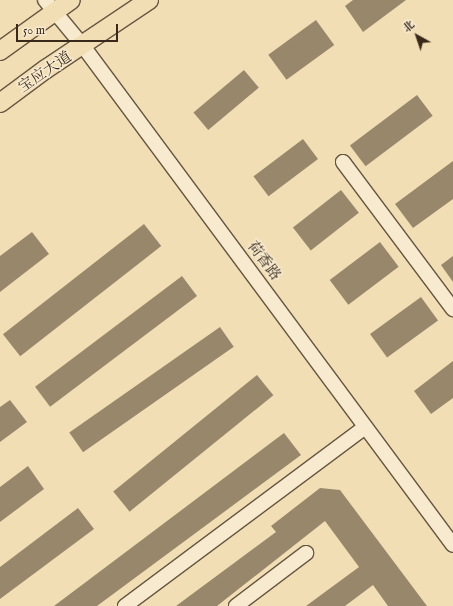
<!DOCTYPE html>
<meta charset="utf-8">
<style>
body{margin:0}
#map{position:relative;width:453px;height:606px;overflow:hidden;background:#f2deb5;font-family:"IM FELL English","Noto Serif SC",serif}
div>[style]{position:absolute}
.building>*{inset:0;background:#99876b;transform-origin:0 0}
.roads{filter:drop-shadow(1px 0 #665641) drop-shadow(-1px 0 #665641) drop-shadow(0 1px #665641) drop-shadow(0 -1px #665641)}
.minor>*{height:14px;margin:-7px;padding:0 7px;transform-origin:7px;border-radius:7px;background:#f7eacf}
.major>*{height:18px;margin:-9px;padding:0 9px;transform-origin:9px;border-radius:9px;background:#f2deb5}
span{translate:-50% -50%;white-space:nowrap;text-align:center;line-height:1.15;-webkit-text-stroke:3px #f7eacf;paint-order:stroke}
.street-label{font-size:15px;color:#38291a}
.north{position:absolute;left:397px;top:16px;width:40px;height:40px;-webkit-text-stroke:3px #f7eacf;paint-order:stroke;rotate:320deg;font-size:11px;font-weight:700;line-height:16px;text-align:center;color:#38291a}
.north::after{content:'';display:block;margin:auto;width:14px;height:18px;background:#38291a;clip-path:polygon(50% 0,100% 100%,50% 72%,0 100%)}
.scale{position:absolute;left:16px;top:24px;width:102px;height:18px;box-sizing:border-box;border:2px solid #38291a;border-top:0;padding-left:5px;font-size:12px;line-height:14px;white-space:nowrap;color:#38291a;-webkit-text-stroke:3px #f7eacf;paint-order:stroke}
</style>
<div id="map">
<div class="building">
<div style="clip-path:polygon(353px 0,406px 0,363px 32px,345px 6px)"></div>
<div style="left:316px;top:20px;width:31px;height:59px;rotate:54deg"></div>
<div style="left:244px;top:70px;width:23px;height:66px;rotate:50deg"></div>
<div style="left:417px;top:95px;width:26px;height:84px;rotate:53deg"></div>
<div style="left:303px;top:139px;width:25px;height:62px;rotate:53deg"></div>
<div style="clip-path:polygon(453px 161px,453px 199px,413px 228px,395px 204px)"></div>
<div style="left:341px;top:190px;width:29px;height:61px;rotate:52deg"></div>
<div style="left:144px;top:224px;width:28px;height:179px;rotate:52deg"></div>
<div style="clip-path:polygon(32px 232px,49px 254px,0 292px,0 256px)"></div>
<div style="left:380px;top:242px;width:31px;height:63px;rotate:53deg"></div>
<div style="clip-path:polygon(453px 256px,453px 282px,441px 265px)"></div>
<div style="left:182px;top:276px;width:25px;height:184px;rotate:53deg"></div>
<div style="left:421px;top:297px;width:29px;height:63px;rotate:54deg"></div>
<div style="left:220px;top:327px;width:24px;height:184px;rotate:55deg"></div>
<div style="clip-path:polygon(453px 361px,453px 398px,431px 414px,414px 391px)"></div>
<div style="left:257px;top:375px;width:26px;height:185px;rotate:51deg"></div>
<div style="clip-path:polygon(10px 400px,27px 422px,0 442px,0 407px)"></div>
<div style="clip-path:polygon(284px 433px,301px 455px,97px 606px,54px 606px)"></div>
<div style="clip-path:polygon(28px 466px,44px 489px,0 522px,0 487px)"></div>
<div style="clip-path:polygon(320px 488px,340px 490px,427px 606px,388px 606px,373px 585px,345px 606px,306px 606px,359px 567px,325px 521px,217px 606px,176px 606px,276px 532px,271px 526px)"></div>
<div style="clip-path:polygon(78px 508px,94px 529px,0 599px,0 567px)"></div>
</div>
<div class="roads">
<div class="minor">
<div style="left:45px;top:0;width:60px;rotate:50.4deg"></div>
<div style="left:83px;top:46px;width:621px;rotate:53.44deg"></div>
<div style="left:343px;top:162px;width:184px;rotate:53.2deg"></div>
<div style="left:125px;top:606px;width:299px;rotate:-36.7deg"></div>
<div style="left:236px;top:606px;width:88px;rotate:-37.1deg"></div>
</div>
<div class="major">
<div style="left:0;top:51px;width:87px;rotate:-35.7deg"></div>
<div style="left:0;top:103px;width:57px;rotate:-36.5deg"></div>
<div style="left:46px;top:69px;width:124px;rotate:-33.8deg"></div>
</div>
</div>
<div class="street-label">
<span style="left:45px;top:72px;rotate:-34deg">宝应大道</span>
<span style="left:264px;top:261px;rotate:53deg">荷香路</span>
</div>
<div class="north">北</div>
<div class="scale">50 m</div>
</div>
